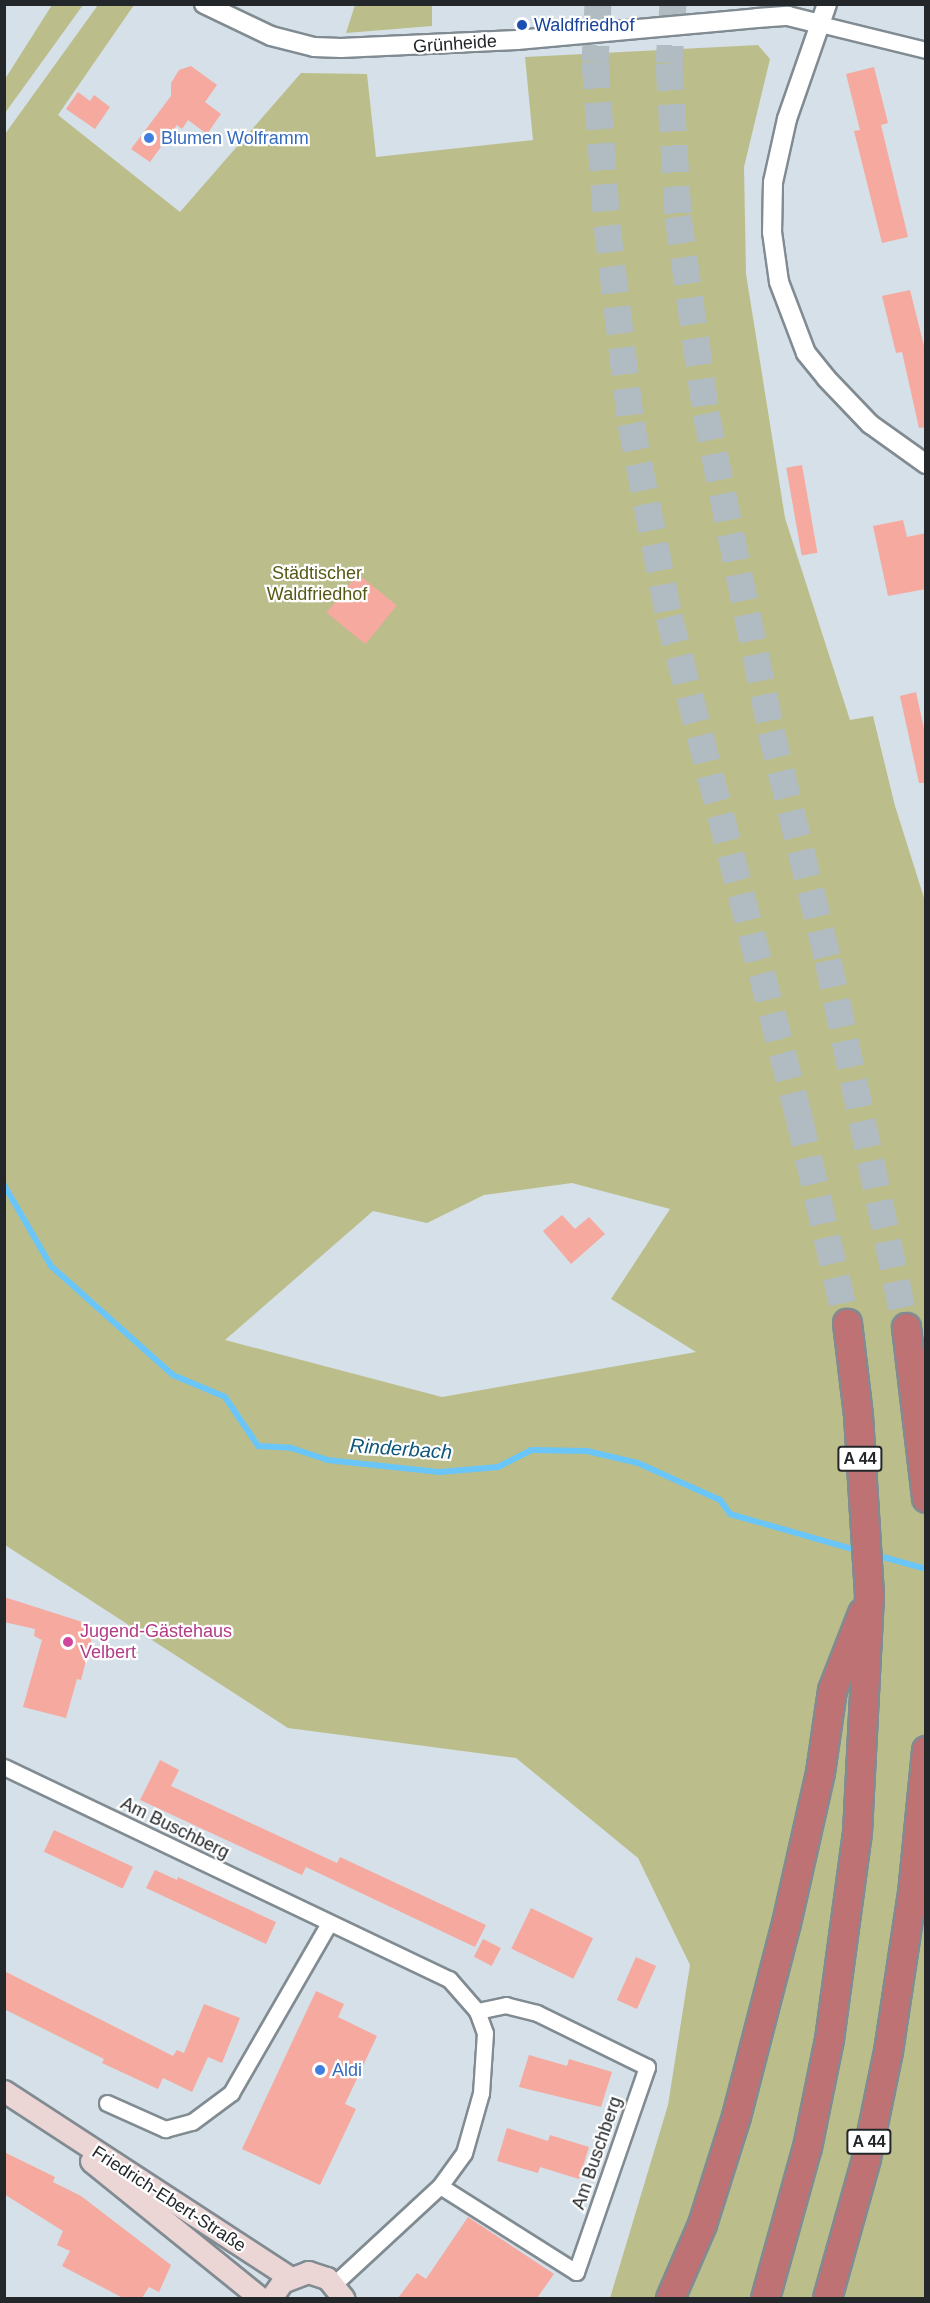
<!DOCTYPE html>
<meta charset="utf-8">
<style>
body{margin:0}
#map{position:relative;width:930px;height:2303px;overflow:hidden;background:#d5e0e8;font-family:Helvetica,sans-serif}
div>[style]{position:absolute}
.green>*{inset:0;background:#bbbe8a}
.stream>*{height:6px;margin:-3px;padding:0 3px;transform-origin:3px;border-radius:3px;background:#6ac6f9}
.building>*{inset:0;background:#f5a99f;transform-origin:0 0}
.motorway-tunnel>*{height:27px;margin-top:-13.5px;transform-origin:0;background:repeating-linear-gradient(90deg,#b1bbc2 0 27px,transparent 0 41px)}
.roads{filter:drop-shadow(2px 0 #818b92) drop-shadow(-2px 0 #818b92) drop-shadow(0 2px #818b92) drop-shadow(0 -2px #818b92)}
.minor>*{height:15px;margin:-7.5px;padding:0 7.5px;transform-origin:7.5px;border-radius:7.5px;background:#fff}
.tertiary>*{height:18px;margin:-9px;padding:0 9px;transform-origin:9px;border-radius:9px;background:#fff}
.secondary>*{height:21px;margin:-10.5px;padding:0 10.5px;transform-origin:10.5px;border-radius:10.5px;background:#ecd5d5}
.motorway>*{height:27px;margin:-13.5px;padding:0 13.5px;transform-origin:13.5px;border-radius:13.5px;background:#bf7273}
.dots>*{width:16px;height:16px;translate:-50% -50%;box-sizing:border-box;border:3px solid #fff;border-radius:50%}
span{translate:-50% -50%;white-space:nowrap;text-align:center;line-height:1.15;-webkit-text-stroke:4.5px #fff;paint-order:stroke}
.shield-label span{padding:2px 4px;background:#fff;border:2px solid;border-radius:4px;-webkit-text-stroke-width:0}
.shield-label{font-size:16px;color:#23272a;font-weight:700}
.transit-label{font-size:18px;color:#164399}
.left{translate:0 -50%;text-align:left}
.street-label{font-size:18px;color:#23272a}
.shop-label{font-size:18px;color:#366cbe}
.park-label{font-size:18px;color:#565815}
.hotel-label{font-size:18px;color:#b23c85}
.water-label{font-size:20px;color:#0f5779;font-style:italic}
.frame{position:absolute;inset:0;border:6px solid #23272a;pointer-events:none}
</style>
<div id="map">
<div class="green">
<div style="clip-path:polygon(52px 5px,83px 5px,5px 113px,5px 79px)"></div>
<div style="clip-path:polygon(evenodd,98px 5px,134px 5px,58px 115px,180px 212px,301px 73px,367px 74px,376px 157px,533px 140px,525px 57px,758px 45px,770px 59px,744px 167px,746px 274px,785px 518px,850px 720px,873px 716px,895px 806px,925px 901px,925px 2298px,610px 2298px,668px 2105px,690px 1965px,638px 1858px,516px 1758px,288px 1728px,5px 1545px,5px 134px,98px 5px,572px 1183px,670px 1209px,611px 1299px,696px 1352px,442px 1397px,225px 1340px,373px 1211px,427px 1223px,484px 1195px,572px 1183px)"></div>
<div style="clip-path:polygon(355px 5px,432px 5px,432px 26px,346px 33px)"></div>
</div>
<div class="stream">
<div style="left:4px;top:1185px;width:94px;rotate:59.9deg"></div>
<div style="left:51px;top:1266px;width:164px;rotate:41.8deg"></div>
<div style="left:173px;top:1375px;width:56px;rotate:22.9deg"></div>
<div style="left:225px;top:1397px;width:59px;rotate:56deg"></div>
<div style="left:258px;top:1446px;width:33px;rotate:3deg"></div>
<div style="left:291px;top:1448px;width:38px;rotate:18deg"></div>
<div style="left:327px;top:1460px;width:114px;rotate:6.1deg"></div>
<div style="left:440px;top:1472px;width:58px;rotate:-4.9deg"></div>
<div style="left:498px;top:1467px;width:37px;rotate:-27deg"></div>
<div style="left:531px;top:1450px;width:56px;rotate:1deg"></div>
<div style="left:587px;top:1451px;width:52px;rotate:13.2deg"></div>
<div style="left:638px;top:1463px;width:90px;rotate:24.3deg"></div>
<div style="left:720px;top:1500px;width:17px;rotate:54deg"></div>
<div style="left:730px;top:1514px;width:134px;rotate:16deg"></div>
<div style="left:872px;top:1554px;width:56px;rotate:15.5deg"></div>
</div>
<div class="building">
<div style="clip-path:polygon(191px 66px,217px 85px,205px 102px,221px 114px,207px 134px,188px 120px,182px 129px,177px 125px,150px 162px,131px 149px,171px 96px,171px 83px,179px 70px)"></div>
<div style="clip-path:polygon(874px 67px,888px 123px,881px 125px,908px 237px,882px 243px,854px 131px,860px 130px,846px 74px)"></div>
<div style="clip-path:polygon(78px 92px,90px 101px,94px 95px,110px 107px,95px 129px,66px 109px)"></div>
<div style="clip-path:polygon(910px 290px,926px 354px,926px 427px,919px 428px,902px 352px,896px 353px,882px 296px)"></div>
<div style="left:802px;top:465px;width:89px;height:16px;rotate:80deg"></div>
<div style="clip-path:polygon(903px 520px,907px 537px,926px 533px,926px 589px,888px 596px,873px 526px)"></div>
<div style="left:358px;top:574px;width:50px;height:50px;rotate:39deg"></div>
<div style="clip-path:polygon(916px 692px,926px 738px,926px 783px,919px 783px,900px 696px)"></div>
<div style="clip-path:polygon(562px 1215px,575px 1229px,589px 1217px,605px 1234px,571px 1264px,543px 1231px)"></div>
<div style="clip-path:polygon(4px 1597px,95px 1626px,81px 1680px,77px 1679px,66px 1718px,23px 1707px,42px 1640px,34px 1636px,35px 1629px,4px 1622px)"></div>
<div style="clip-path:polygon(160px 1760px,179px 1770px,171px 1786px,337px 1863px,340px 1857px,486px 1925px,475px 1947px,306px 1867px,302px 1875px,140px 1800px)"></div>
<div style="left:54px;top:1830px;width:87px;height:24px;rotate:25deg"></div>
<div style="clip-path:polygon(155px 1870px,177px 1880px,178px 1877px,276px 1922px,266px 1944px,146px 1888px)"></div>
<div style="left:531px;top:1908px;width:69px;height:45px;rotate:26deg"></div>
<div style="left:483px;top:1939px;width:20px;height:20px;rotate:27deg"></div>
<div style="left:636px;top:1957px;width:22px;height:47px;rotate:24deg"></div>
<div style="clip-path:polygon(4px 1971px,173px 2056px,177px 2050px,184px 2053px,204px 2004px,240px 2018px,222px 2063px,208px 2057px,192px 2092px,163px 2078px,158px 2089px,102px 2063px,104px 2059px,4px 2009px)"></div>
<div style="clip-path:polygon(316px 1991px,344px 2004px,338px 2017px,377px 2036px,345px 2104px,356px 2109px,320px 2185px,242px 2149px)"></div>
<div style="clip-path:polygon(529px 2055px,567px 2066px,569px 2059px,612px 2072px,601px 2107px,519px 2087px)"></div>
<div style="clip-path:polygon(507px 2128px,548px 2141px,550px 2135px,589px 2147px,579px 2179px,540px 2167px,538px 2173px,497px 2161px)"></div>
<div style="clip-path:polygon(4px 2152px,55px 2177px,53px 2182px,81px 2196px,171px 2265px,159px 2292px,149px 2287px,142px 2298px,123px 2298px,62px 2266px,70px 2251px,57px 2245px,63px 2231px,4px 2194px)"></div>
<div style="clip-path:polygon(468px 2217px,554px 2274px,537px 2298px,398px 2298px,417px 2273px,426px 2279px)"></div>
</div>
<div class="motorway-tunnel">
<div style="left:598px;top:4px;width:57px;rotate:93deg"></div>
<div style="left:595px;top:61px;width:164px;rotate:85.8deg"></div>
<div style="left:607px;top:225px;width:199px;rotate:83.1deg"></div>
<div style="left:631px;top:423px;width:197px;rotate:78.9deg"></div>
<div style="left:669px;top:616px;width:518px;rotate:75.45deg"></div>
<div style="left:799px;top:1117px;width:212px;rotate:76.9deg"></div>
<div style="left:673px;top:4px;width:59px;rotate:93.9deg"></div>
<div style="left:669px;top:63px;width:153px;rotate:86.6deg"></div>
<div style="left:678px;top:216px;width:199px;rotate:81.9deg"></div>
<div style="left:706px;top:413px;width:325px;rotate:78.4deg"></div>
<div style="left:771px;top:731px;width:236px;rotate:76deg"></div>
<div style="left:828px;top:960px;width:375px;rotate:78deg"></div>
</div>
<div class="roads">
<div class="minor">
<div style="left:820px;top:24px;width:109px;rotate:13.8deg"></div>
<div style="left:4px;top:1767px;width:493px;rotate:25.5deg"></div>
<div style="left:449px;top:1979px;width:43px;rotate:48.8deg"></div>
<div style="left:477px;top:2011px;width:23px;rotate:70deg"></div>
<div style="left:485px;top:2033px;width:60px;rotate:93.8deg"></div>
<div style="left:481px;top:2093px;width:62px;rotate:105.8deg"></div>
<div style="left:464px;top:2153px;width:41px;rotate:126deg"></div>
<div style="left:440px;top:2186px;width:144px;rotate:137.2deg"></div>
<div style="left:107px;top:2103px;width:64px;rotate:24.1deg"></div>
<div style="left:165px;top:2129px;width:28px;rotate:-15deg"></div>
<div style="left:192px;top:2122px;width:49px;rotate:-36.6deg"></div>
<div style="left:231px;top:2093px;width:196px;rotate:-60deg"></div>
<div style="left:440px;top:2186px;width:161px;rotate:32.3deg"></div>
<div style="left:576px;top:2272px;width:217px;rotate:-70.9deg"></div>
<div style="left:647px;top:2067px;width:123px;rotate:-153.9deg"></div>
<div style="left:537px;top:2013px;width:32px;rotate:-166deg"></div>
<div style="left:506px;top:2005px;width:30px;rotate:168deg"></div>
</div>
<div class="tertiary">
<div style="left:204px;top:4px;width:74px;rotate:25.5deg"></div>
<div style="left:271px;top:36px;width:44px;rotate:14.3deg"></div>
<div style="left:314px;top:47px;width:27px;rotate:2deg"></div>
<div style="left:341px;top:48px;width:176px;rotate:-2.6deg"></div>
<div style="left:517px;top:40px;width:241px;rotate:-5.2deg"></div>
<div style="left:757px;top:18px;width:31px;rotate:-4deg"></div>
<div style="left:788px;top:16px;width:33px;rotate:14deg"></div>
<div style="left:827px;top:4px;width:122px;rotate:109.2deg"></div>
<div style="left:787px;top:119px;width:65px;rotate:102.5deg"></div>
<div style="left:773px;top:182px;width:50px;rotate:91.1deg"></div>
<div style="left:772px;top:232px;width:50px;rotate:82deg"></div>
<div style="left:779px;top:282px;width:76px;rotate:69.2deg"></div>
<div style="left:806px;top:353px;width:32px;rotate:51deg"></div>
<div style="left:826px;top:378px;width:64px;rotate:46.3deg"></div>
<div style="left:870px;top:424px;width:69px;rotate:35.5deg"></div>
</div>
<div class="secondary">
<div style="left:4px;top:2091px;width:340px;rotate:33.1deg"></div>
<div style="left:91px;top:2161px;width:218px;rotate:39deg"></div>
<div style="left:271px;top:2298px;width:19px;rotate:-55deg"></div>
<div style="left:282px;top:2282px;width:28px;rotate:-21deg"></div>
<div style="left:308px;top:2272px;width:20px;rotate:18deg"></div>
<div style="left:327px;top:2278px;width:26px;rotate:51deg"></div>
</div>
<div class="motorway">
<div style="left:906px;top:1327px;width:172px;rotate:83.3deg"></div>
<div style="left:670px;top:2298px;width:81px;rotate:-66.6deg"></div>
<div style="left:702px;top:2224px;width:113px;rotate:-72.5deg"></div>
<div style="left:736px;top:2116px;width:199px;rotate:-75.5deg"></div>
<div style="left:786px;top:1923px;width:155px;rotate:-77.3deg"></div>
<div style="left:820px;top:1772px;width:83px;rotate:-81.7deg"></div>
<div style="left:832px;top:1690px;width:83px;rotate:-68.7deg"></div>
<div style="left:765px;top:2298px;width:157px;rotate:-74.5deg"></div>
<div style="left:807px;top:2147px;width:110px;rotate:-78.5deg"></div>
<div style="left:829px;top:2039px;width:209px;rotate:-82.3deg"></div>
<div style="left:857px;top:1832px;width:237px;rotate:-87.1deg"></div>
<div style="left:869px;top:1595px;width:180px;rotate:-93.5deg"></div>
<div style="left:858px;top:1415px;width:93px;rotate:-96.8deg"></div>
<div style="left:827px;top:2298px;width:145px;rotate:-74.4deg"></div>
<div style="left:866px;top:2158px;width:109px;rotate:-78.4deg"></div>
<div style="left:888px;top:2051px;width:160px;rotate:-81.4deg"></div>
<div style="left:912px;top:1893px;width:144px;rotate:-84.4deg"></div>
</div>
</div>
<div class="dots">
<div style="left:522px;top:25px;background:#1a4fb4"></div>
<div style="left:149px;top:138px;background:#3f7fe0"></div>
<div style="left:68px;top:1642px;background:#d1479c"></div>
<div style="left:320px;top:2070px;background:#3f7fe0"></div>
</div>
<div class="shield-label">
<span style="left:860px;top:1459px">A 44</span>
<span style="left:869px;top:2142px">A 44</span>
</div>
<div class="transit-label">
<span class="left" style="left:534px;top:25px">Waldfriedhof</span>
</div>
<div class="street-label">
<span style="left:455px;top:44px;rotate:-4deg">Grünheide</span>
<span style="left:175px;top:1828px;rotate:26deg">Am Buschberg</span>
<span style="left:597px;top:2153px;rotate:-71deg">Am Buschberg</span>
<span style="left:169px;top:2199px;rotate:33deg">Friedrich-Ebert-Straße</span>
</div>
<div class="shop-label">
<span class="left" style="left:161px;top:138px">Blumen Wolframm</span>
<span class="left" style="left:332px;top:2070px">Aldi</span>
</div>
<div class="park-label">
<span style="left:317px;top:584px">Städtischer<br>Waldfriedhof</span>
</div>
<div class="hotel-label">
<span class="left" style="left:80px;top:1642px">Jugend-Gästehaus<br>Velbert</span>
</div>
<div class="water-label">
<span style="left:401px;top:1449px;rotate:4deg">Rinderbach</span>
</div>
<div class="frame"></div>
</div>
